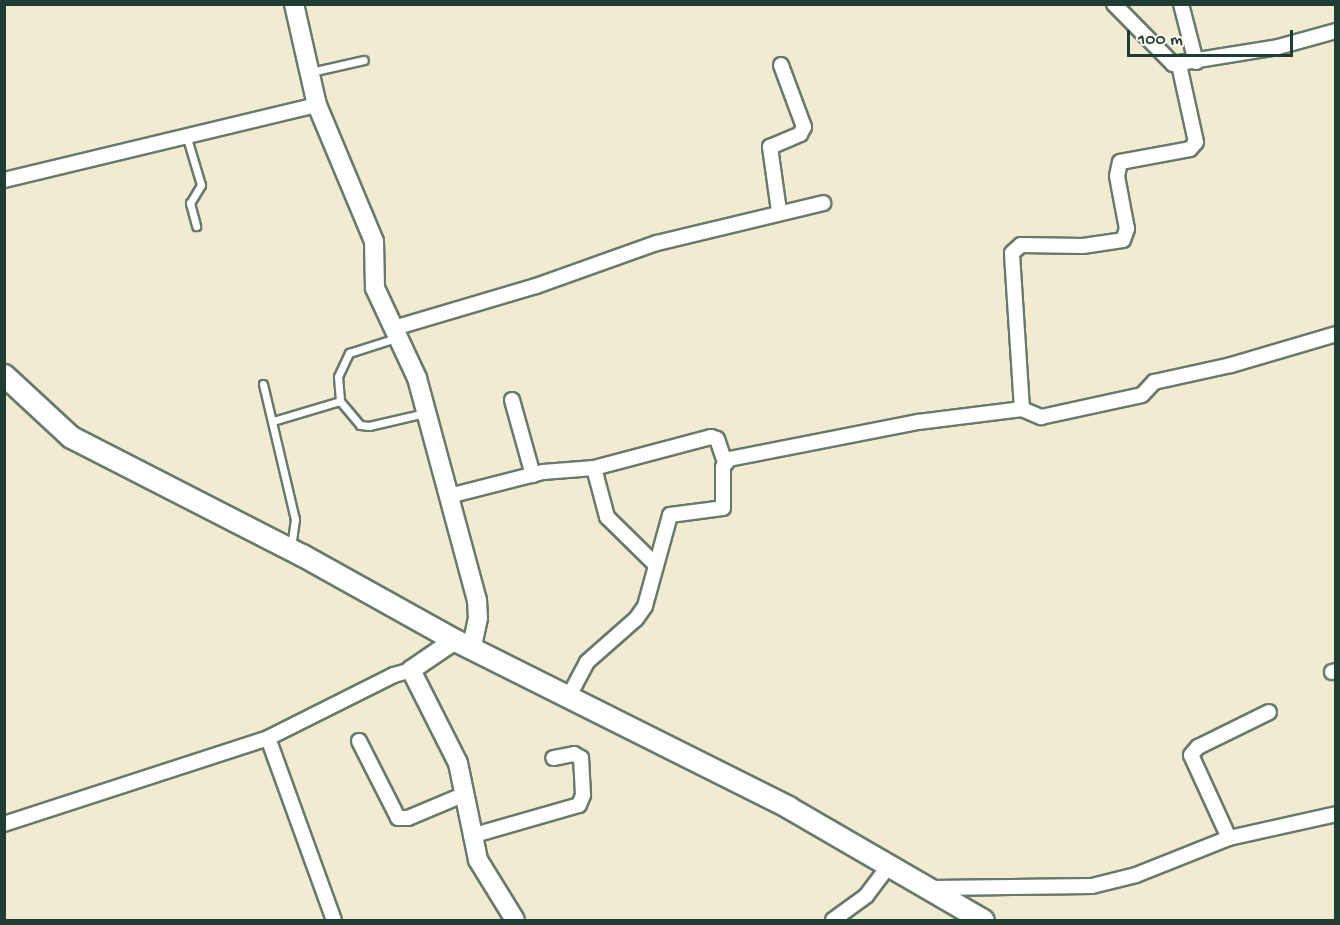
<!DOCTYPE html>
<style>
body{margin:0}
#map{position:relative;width:1340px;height:925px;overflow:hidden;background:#f1ebd2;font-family:"Gochi Hand",sans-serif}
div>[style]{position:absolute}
.roads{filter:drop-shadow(2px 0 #687a6b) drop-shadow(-2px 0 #687a6b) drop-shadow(0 2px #687a6b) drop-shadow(0 -2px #687a6b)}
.lane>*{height:7px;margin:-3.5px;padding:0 3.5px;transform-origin:3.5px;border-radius:3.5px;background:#fff}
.street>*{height:14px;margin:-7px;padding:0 7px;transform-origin:7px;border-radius:7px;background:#fff}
.secondary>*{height:18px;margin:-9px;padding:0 9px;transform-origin:9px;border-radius:9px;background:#fff}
.primary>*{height:21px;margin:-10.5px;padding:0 10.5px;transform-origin:10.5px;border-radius:10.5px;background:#fff}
span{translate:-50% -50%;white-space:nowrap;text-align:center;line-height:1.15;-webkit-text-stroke:4.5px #fbf7ec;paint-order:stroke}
.frame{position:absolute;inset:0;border:6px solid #1f3d34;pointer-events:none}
.scale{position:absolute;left:1127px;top:30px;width:166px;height:27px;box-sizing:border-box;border:3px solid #1f3d34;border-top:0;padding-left:8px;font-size:18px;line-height:21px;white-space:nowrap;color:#1f3d34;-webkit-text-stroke:4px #fbf7ec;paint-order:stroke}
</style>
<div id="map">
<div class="roads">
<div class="lane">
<div style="left:311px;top:72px;width:54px;rotate:-12.8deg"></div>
<div style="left:187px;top:138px;width:49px;rotate:73.4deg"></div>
<div style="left:201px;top:185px;width:21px;rotate:121deg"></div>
<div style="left:190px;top:203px;width:24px;rotate:75deg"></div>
<div style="left:396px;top:338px;width:49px;rotate:162.3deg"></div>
<div style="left:349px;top:353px;width:26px;rotate:115deg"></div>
<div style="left:338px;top:377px;width:24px;rotate:85deg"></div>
<div style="left:340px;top:401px;width:31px;rotate:50deg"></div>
<div style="left:360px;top:425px;width:9px;rotate:6deg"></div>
<div style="left:369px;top:426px;width:57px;rotate:-13.1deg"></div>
<div style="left:263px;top:384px;width:139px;rotate:76.7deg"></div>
<div style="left:295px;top:519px;width:29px;rotate:98deg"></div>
<div style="left:273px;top:421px;width:70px;rotate:-16.6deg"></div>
</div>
<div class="street">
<div style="left:1114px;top:4px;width:84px;rotate:45.5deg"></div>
<div style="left:1173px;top:64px;width:106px;rotate:-9.2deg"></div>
<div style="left:1278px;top:47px;width:60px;rotate:-15.4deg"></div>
<div style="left:1181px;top:4px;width:60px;rotate:75.5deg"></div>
<div style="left:4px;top:180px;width:322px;rotate:-13.5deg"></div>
<div style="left:779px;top:211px;width:65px;rotate:-98deg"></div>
<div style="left:770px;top:147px;width:33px;rotate:-23deg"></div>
<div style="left:800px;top:134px;width:8px;rotate:-60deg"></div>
<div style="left:804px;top:127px;width:66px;rotate:-110.4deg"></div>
<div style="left:394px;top:328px;width:148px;rotate:-16.5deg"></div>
<div style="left:536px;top:286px;width:128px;rotate:-19.6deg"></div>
<div style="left:657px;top:243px;width:171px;rotate:-13.5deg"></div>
<div style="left:512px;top:400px;width:78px;rotate:74.4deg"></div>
<div style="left:1022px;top:409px;width:21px;rotate:23deg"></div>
<div style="left:1041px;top:417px;width:103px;rotate:-12.3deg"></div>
<div style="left:1142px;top:395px;width:18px;rotate:-47deg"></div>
<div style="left:1154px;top:382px;width:79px;rotate:-12.4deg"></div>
<div style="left:1231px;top:365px;width:109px;rotate:-16.4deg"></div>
<div style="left:594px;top:468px;width:51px;rotate:75.1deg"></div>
<div style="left:607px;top:517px;width:66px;rotate:44.4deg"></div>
<div style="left:449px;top:496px;width:97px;rotate:-14.3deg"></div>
<div style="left:543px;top:472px;width:51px;rotate:-4.5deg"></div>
<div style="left:594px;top:468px;width:121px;rotate:-14.8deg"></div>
<div style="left:711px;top:437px;width:6px;rotate:18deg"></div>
<div style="left:717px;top:439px;width:24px;rotate:71deg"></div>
<div style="left:1332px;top:672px;width:4px;rotate:-14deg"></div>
<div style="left:569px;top:696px;width:38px;rotate:-62deg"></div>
<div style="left:587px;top:662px;width:65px;rotate:-41.3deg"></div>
<div style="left:636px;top:619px;width:16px;rotate:-55deg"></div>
<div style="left:645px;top:606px;width:94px;rotate:-74.6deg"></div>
<div style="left:670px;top:515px;width:53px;rotate:-7.5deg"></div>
<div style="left:723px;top:508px;width:41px;rotate:-90deg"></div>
<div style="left:723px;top:467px;width:10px;rotate:-53deg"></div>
<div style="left:729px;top:459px;width:193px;rotate:-11.1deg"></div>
<div style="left:918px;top:422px;width:105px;rotate:-7.1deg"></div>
<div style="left:1022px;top:409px;width:156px;rotate:-93.7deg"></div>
<div style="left:1012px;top:253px;width:12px;rotate:-42deg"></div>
<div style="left:1021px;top:245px;width:62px;rotate:0.9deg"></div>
<div style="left:1083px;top:246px;width:40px;rotate:-8.5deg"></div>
<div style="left:1123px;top:240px;width:12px;rotate:-70deg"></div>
<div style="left:1127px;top:229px;width:54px;rotate:-100.7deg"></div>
<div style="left:1117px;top:176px;width:14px;rotate:-78deg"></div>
<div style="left:1120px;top:162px;width:71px;rotate:-10.5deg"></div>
<div style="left:1190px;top:149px;width:9px;rotate:-49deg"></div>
<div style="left:1196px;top:142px;width:79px;rotate:-102.4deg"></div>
<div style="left:268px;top:738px;width:194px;rotate:70.1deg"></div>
<div style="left:359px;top:741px;width:86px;rotate:63.1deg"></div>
<div style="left:398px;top:818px;width:10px"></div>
<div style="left:408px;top:818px;width:62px;rotate:-22.8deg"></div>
<div style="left:4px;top:824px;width:278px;rotate:-18deg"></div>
<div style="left:268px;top:738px;width:141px;rotate:-26.6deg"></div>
<div style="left:394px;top:675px;width:18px;rotate:-16deg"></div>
<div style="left:471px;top:836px;width:112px;rotate:-16deg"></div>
<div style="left:579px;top:805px;width:11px;rotate:-68deg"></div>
<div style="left:583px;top:795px;width:37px;rotate:-93deg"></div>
<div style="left:581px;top:758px;width:8px;rotate:-150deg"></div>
<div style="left:574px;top:754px;width:21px;rotate:169deg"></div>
<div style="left:1229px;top:838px;width:110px;rotate:-12.6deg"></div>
<div style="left:932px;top:888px;width:160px;rotate:-0.7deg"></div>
<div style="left:1092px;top:886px;width:45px;rotate:-14deg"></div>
<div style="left:1136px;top:875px;width:100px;rotate:-21.7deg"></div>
<div style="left:1229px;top:838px;width:91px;rotate:-114.6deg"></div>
<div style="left:1191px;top:755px;width:11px;rotate:-49deg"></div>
<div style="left:1198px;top:747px;width:79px;rotate:-26.2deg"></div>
<div style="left:833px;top:920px;width:41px;rotate:-36deg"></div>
<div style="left:866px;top:896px;width:40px;rotate:-53deg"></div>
</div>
<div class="secondary">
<div style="left:294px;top:4px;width:104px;rotate:77.2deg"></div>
<div style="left:317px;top:105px;width:147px;rotate:67.3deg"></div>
<div style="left:374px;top:241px;width:47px;rotate:88.8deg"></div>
<div style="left:375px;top:288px;width:99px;rotate:65deg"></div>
<div style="left:417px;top:378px;width:230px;rotate:74.9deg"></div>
<div style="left:477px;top:600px;width:18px;rotate:87deg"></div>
<div style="left:478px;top:618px;width:29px;rotate:102deg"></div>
<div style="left:455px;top:640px;width:53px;rotate:145.7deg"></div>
<div style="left:411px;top:670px;width:104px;rotate:63.2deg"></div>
<div style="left:458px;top:763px;width:99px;rotate:78.3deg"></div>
<div style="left:478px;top:860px;width:70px;rotate:58.3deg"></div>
</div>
<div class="primary">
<div style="left:4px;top:375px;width:91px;rotate:42.8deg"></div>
<div style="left:71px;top:437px;width:259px;rotate:27.1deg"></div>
<div style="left:302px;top:555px;width:175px;rotate:29.1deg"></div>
<div style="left:455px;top:640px;width:373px;rotate:26.6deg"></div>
<div style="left:788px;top:807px;width:225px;rotate:30.1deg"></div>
</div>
</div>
<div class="frame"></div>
<div class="scale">100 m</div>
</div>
